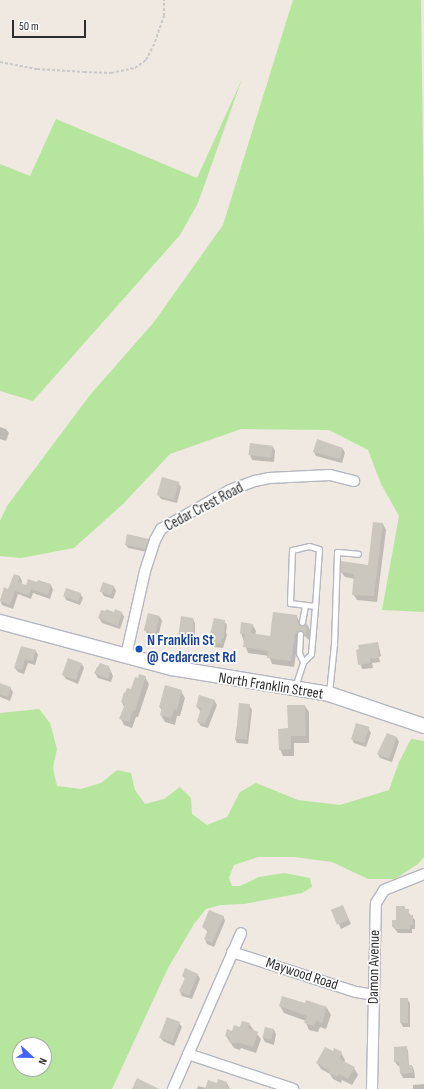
<!DOCTYPE html>
<style>
body{margin:0}
#map{position:relative;width:424px;height:1089px;overflow:hidden;background:#efe9e1;font-family:"Sofia Sans Condensed",sans-serif}
div>[style]{position:absolute}
.green>*{inset:0;background:#b6e59e}
.shadow>*{inset:0;background:#0003}
.building>*{inset:0;background:#cbc7bf;transform-origin:0 0}
.path>*{height:2px;margin-top:-1px;transform-origin:0;background:repeating-linear-gradient(90deg,#c9c9c9 0 3px,transparent 0 5px)}
.roads{filter:drop-shadow(1px 0 #b4b7c1) drop-shadow(-1px 0 #b4b7c1) drop-shadow(0 1px #b4b7c1) drop-shadow(0 -1px #b4b7c1)}
.lane>*{height:5px;margin:-2.5px;padding:0 2.5px;transform-origin:2.5px;border-radius:2.5px;background:#fff}
.street>*{height:10px;margin:-5px;padding:0 5px;transform-origin:5px;border-radius:5px;background:#fff}
.secondary>*{height:14px;margin:-7px;padding:0 7px;transform-origin:7px;border-radius:7px;background:#fff}
.dots>*{width:11px;height:11px;translate:-50% -50%;box-sizing:border-box;border:2px solid #fff;border-radius:50%}
span{translate:-50% -50%;white-space:nowrap;text-align:center;line-height:1.15;-webkit-text-stroke:3.5px #fff;paint-order:stroke}
.street-label{font-size:15px;color:#2e2e2e}
.transit-label{font-size:15px;color:#164399;font-weight:700}
.left{translate:0 -50%;text-align:left}
.north{position:absolute;left:12px;top:1037px;width:40px;height:40px;box-sizing:border-box;background:#fff;border:1px solid #ababab;border-radius:50%;rotate:112deg;font-size:11px;font-weight:700;line-height:16px;text-align:center;color:#2e2e2e}
.north::after{content:'';display:block;margin:auto;width:14px;height:18px;background:#4264fb;clip-path:polygon(50% 0,100% 100%,50% 72%,0 100%)}
.scale{position:absolute;left:12px;top:20px;width:74px;height:18px;box-sizing:border-box;border:2px solid #2e2e2e;border-top:0;padding-left:5px;font-size:12px;line-height:14px;white-space:nowrap;color:#2e2e2e;-webkit-text-stroke:3px #fff;paint-order:stroke}
</style>
<div id="map">
<div class="green">
<div style="clip-path:polygon(293px 0,421px 0,424px 235px,424px 612px,382px 610px,399px 516px,381px 484px,368px 450px,329px 430px,241px 429px,170px 454px,123px 504px,74px 548px,21px 558px,0 556px,0 521px,7px 506px,90px 395px,154px 322px,223px 225px)"></div>
<div style="clip-path:polygon(242px 79px,198px 203px,180px 235px,33px 401px,0 391px,0 164px,30px 176px,56px 119px,197px 178px)"></div>
<div style="clip-path:polygon(evenodd,39px 709px,50px 723px,57px 749px,53px 768px,57px 786px,81px 789px,101px 783px,117px 770px,131px 773px,135px 790px,145px 804px,164px 799px,180px 787px,191px 798px,192px 814px,207px 825px,227px 817px,240px 792px,256px 783px,298px 800px,340px 805px,389px 790px,399px 762px,411px 739px,424px 741px,424px 857px,418px 864px,395px 879px,368px 879px,332px 862px,294px 857px,258px 857px,234px 865px,229px 878px,232px 886px,240px 886px,259px 877px,284px 873px,310px 878px,312px 887px,302px 893px,244px 904px,221px 905px,206px 909px,194px 924px,168px 968px,112px 1089px,0 1089px,0 713px,39px 709px,20px 1045px,44px 1045px,44px 1069px,20px 1069px,20px 1045px)"></div>
</div>
<div class="shadow">
<div style="clip-path:polygon(0 427px,6px 429px,9px 433px,6px 441px,0 439px)"></div>
<div style="clip-path:polygon(251px 444px,273px 447px,275px 451px,274px 462px,252px 460px,250px 455px)"></div>
<div style="clip-path:polygon(343px 449px,345px 453px,342px 463px,316px 456px,314px 452px)"></div>
<div style="clip-path:polygon(178px 483px,181px 487px,177px 503px,161px 499px,158px 494px)"></div>
<div style="clip-path:polygon(374px 523px,383px 524px,386px 530px,377px 602px,357px 600px,353px 594px,355px 579px,345px 577px,341px 572px,369px 566px)"></div>
<div style="clip-path:polygon(148px 540px,150px 543px,147px 552px,128px 548px,126px 545px)"></div>
<div style="clip-path:polygon(14px 575px,20px 577px,22px 581px,21px 585px,26px 586px,38px 583px,39px 581px,51px 585px,53px 590px,50px 599px,33px 593px,31px 599px,18px 594px,13px 609px,2px 605px,0 600px,5px 588px,9px 590px)"></div>
<div style="clip-path:polygon(114px 587px,116px 591px,113px 599px,104px 596px,101px 591px)"></div>
<div style="clip-path:polygon(80px 594px,83px 598px,80px 605px,66px 600px,64px 595px)"></div>
<div style="clip-path:polygon(114px 613px,122px 613px,124px 617px,120px 629px,102px 623px,99px 618px)"></div>
<div style="clip-path:polygon(297px 616px,301px 627px,307px 624px,310px 630px,309px 640px,305px 636px,298px 640px,294px 667px,272px 664px,269px 656px,248px 653px,241px 633px,252px 624px,256px 631px,255px 635px,271px 637px)"></div>
<div style="clip-path:polygon(160px 617px,162px 621px,158px 637px,147px 634px,145px 630px)"></div>
<div style="clip-path:polygon(182px 617px,193px 619px,195px 623px,195px 638px,193px 637px,192px 643px,181px 642px,179px 637px)"></div>
<div style="clip-path:polygon(224px 621px,227px 625px,226px 632px,227px 635px,223px 648px,214px 647px,211px 634px)"></div>
<div style="clip-path:polygon(378px 643px,381px 656px,379px 657px,380px 662px,372px 663px,373px 668px,362px 669px,357px 651px)"></div>
<div style="clip-path:polygon(22px 647px,36px 651px,38px 655px,35px 665px,28px 663px,24px 674px,18px 672px,15px 668px)"></div>
<div style="clip-path:polygon(82px 664px,84px 668px,78px 684px,66px 679px,63px 675px)"></div>
<div style="clip-path:polygon(97px 667px,109px 667px,113px 676px,111px 682px,98px 678px,95px 673px)"></div>
<div style="clip-path:polygon(145px 677px,149px 684px,138px 717px,136px 717px,132px 728px,124px 725px,121px 719px,124px 707px,122px 702px)"></div>
<div style="clip-path:polygon(0 686px,10px 687px,13px 692px,10px 701px,0 697px)"></div>
<div style="clip-path:polygon(181px 691px,185px 698px,180px 716px,177px 716px,175px 725px,165px 722px,161px 715px,162px 711px,160px 707px)"></div>
<div style="clip-path:polygon(214px 700px,217px 705px,208px 728px,201px 726px,198px 722px,201px 712px,197px 707px)"></div>
<div style="clip-path:polygon(240px 704px,249px 705px,252px 710px,248px 744px,237px 743px,235px 739px)"></div>
<div style="clip-path:polygon(305px 706px,309px 712px,309px 743px,294px 743px,294px 756px,283px 756px,280px 749px,289px 729px)"></div>
<div style="clip-path:polygon(368px 728px,371px 733px,366px 747px,354px 743px,352px 739px)"></div>
<div style="clip-path:polygon(387px 735px,397px 738px,399px 742px,392px 762px,380px 758px,378px 754px)"></div>
<div style="clip-path:polygon(404px 907px,415px 920px,415px 929px,412px 929px,412px 933px,398px 933px,393px 927px,393px 921px,397px 921px)"></div>
<div style="clip-path:polygon(333px 911px,345px 911px,351px 924px,341px 929px)"></div>
<div style="clip-path:polygon(223px 916px,225px 921px,214px 947px,207px 944px,205px 939px,208px 932px,203px 927px)"></div>
<div style="clip-path:polygon(186px 970px,198px 975px,200px 979px,192px 999px,182px 996px,180px 991px,185px 979px,183px 976px)"></div>
<div style="clip-path:polygon(407px 999px,410px 1003px,410px 1027px,403px 1027px,401px 1023px)"></div>
<div style="clip-path:polygon(307px 1001px,327px 1008px,331px 1015px,326px 1029px,320px 1027px,318px 1032px,309px 1030px,306px 1023px,306px 1021px,284px 1013px,280px 1006px,306px 1005px)"></div>
<div style="clip-path:polygon(179px 1023px,182px 1027px,174px 1046px,163px 1041px,160px 1037px)"></div>
<div style="clip-path:polygon(249px 1024px,261px 1039px,256px 1053px,241px 1048px,240px 1050px,234px 1048px,226px 1036px)"></div>
<div style="clip-path:polygon(265px 1028px,274px 1030px,276px 1034px,274px 1045px,265px 1042px,263px 1038px)"></div>
<div style="clip-path:polygon(406px 1047px,408px 1051px,409px 1066px,412px 1066px,414px 1070px,415px 1078px,403px 1078px,401px 1074px,401px 1066px,398px 1066px,395px 1062px)"></div>
<div style="clip-path:polygon(333px 1052px,341px 1053px,345px 1060px,344px 1063px,354px 1068px,358px 1075px,352px 1085px,342px 1080px,341px 1083px,333px 1079px,330px 1074px,321px 1069px,317px 1063px)"></div>
<div style="clip-path:polygon(219px 1080px,227px 1083px,230px 1089px,197px 1089px,198px 1086px,206px 1088px,217px 1084px)"></div>
<div style="clip-path:polygon(424px 1084px,424px 1089px,413px 1089px,413px 1085px)"></div>
</div>
<div class="building">
<div style="clip-path:polygon(317px 439px,343px 448px,340px 459px,313px 452px)"></div>
<div style="left:250px;top:443px;width:23px;height:12px;rotate:7deg"></div>
<div style="left:162px;top:477px;width:18px;height:19px;rotate:16deg"></div>
<div style="clip-path:polygon(373px 522px,383px 523px,374px 596px,352px 595px,354px 574px,340px 572px,341px 561px,368px 565px)"></div>
<div style="clip-path:polygon(127px 534px,149px 539px,145px 549px,125px 545px)"></div>
<div style="clip-path:polygon(14px 574px,20px 576px,18px 582px,26px 585px,28px 579px,37px 582px,38px 580px,51px 584px,48px 595px,31px 589px,29px 595px,15px 591px,10px 605px,0 601px,4px 587px,8px 589px)"></div>
<div style="left:103px;top:582px;width:12px;height:10px;rotate:20deg"></div>
<div style="left:66px;top:588px;width:16px;height:9px;rotate:18deg"></div>
<div style="clip-path:polygon(106px 609px,114px 612px,115px 609px,122px 612px,118px 626px,98px 618px,101px 610px,106px 611px)"></div>
<div style="clip-path:polygon(273px 612px,297px 615px,297px 621px,301px 626px,307px 623px,306px 635px,301px 630px,295px 634px,291px 661px,267px 658px,268px 651px,243px 647px,245px 634px,240px 634px,241px 622px,253px 624px,251px 633px,270px 636px)"></div>
<div style="left:148px;top:613px;width:12px;height:18px;rotate:14deg"></div>
<div style="clip-path:polygon(181px 616px,193px 618px,194px 634px,191px 633px,190px 639px,178px 637px)"></div>
<div style="clip-path:polygon(214px 618px,225px 620px,224px 638px,222px 638px,221px 644px,211px 642px,212px 634px,210px 634px)"></div>
<div style="clip-path:polygon(378px 642px,379px 658px,370px 659px,371px 663px,358px 665px,356px 650px,359px 649px,358px 645px)"></div>
<div style="clip-path:polygon(21px 646px,36px 650px,33px 661px,25px 659px,22px 670px,14px 668px)"></div>
<div style="left:68px;top:658px;width:15px;height:18px;rotate:20deg"></div>
<div style="clip-path:polygon(100px 663px,109px 666px,108px 669px,111px 671px,108px 679px,94px 673px)"></div>
<div style="clip-path:polygon(139px 674px,146px 676px,135px 711px,133px 710px,129px 722px,119px 719px,125px 704px,121px 702px,124px 692px,125px 693px,127px 688px,131px 689px,135px 677px,138px 678px)"></div>
<div style="clip-path:polygon(0 683px,11px 687px,8px 697px,0 694px)"></div>
<div style="clip-path:polygon(165px 685px,182px 690px,177px 710px,174px 709px,171px 718px,160px 715px,162px 708px,159px 707px)"></div>
<div style="clip-path:polygon(199px 695px,215px 700px,205px 724px,197px 722px,201px 708px,196px 707px)"></div>
<div style="left:239px;top:703px;width:11px;height:36px;rotate:5deg"></div>
<div style="clip-path:polygon(287px 705px,305px 705px,306px 736px,291px 736px,291px 749px,279px 750px,278px 729px,288px 728px)"></div>
<div style="left:356px;top:723px;width:14px;height:17px;rotate:17deg"></div>
<div style="clip-path:polygon(387px 733px,397px 737px,389px 759px,377px 754px)"></div>
<div style="left:343px;top:905px;width:16px;height:13px;rotate:68deg"></div>
<div style="clip-path:polygon(396px 906px,405px 906px,405px 909px,409px 909px,409px 915px,413px 915px,413px 925px,410px 925px,410px 929px,395px 929px,395px 927px,392px 927px,392px 920px,396px 920px)"></div>
<div style="clip-path:polygon(209px 910px,224px 916px,212px 943px,204px 939px,208px 930px,202px 927px)"></div>
<div style="clip-path:polygon(185px 968px,198px 974px,189px 996px,179px 991px,185px 978px,182px 976px)"></div>
<div style="clip-path:polygon(282px 996px,305px 1003px,306px 1000px,327px 1007px,322px 1023px,316px 1020px,314px 1026px,304px 1023px,307px 1016px,279px 1006px)"></div>
<div style="left:400px;top:998px;width:8px;height:25px"></div>
<div style="left:167px;top:1017px;width:14px;height:22px;rotate:21deg"></div>
<div style="clip-path:polygon(242px 1021px,250px 1023px,248px 1028px,258px 1032px,253px 1047px,237px 1042px,236px 1044px,229px 1042px,230px 1038px,225px 1036px,227px 1029px,232px 1031px,234px 1025px,240px 1027px)"></div>
<div style="left:265px;top:1027px;width:9px;height:11px;rotate:13deg"></div>
<div style="clip-path:polygon(407px 1046px,408px 1065px,412px 1065px,413px 1073px,400px 1074px,399px 1062px,394px 1062px,394px 1047px)"></div>
<div style="clip-path:polygon(325px 1047px,333px 1051px,334px 1048px,342px 1052px,339px 1059px,355px 1067px,348px 1079px,339px 1074px,337px 1077px,328px 1072px,329px 1070px,316px 1063px)"></div>
<div style="clip-path:polygon(137px 1078px,159px 1089px,132px 1089px)"></div>
<div style="clip-path:polygon(218px 1079px,227px 1082px,226px 1086px,230px 1089px,205px 1089px,208px 1080px,217px 1083px)"></div>
</div>
<div class="path">
<div style="left:0;top:62px;width:38px;rotate:11deg"></div>
<div style="left:37px;top:69px;width:47px;rotate:3.7deg"></div>
<div style="left:84px;top:72px;width:27px;rotate:2deg"></div>
<div style="left:111px;top:73px;width:25px;rotate:-12deg"></div>
<div style="left:135px;top:68px;width:14px;rotate:-36deg"></div>
<div style="left:146px;top:60px;width:20px;rotate:-63deg"></div>
<div style="left:155px;top:42px;width:28px;rotate:-71deg"></div>
<div style="left:164px;top:16px;width:16px;rotate:-90deg"></div>
</div>
<div class="roads">
<div class="lane">
<div style="left:302px;top:622px;width:17px;rotate:-80deg"></div>
<div style="left:300px;top:634px;width:19px;rotate:93deg"></div>
<div style="left:299px;top:653px;width:10px;rotate:66deg"></div>
<div style="left:295px;top:687px;width:26px;rotate:-72deg"></div>
<div style="left:303px;top:662px;width:11px;rotate:-45deg"></div>
<div style="left:311px;top:654px;width:48px;rotate:-85.2deg"></div>
<div style="left:315px;top:606px;width:25px;rotate:-173deg"></div>
<div style="left:290px;top:603px;width:53px;rotate:-87.8deg"></div>
<div style="left:292px;top:550px;width:17px;rotate:-13deg"></div>
<div style="left:309px;top:546px;width:10px;rotate:17deg"></div>
<div style="left:319px;top:549px;width:57px;rotate:94deg"></div>
<div style="left:329px;top:693px;width:49px;rotate:-84.2deg"></div>
<div style="left:334px;top:644px;width:92px;rotate:-88.1deg"></div>
<div style="left:337px;top:552px;width:21px;rotate:5deg"></div>
</div>
<div class="street">
<div style="left:126px;top:656px;width:87px;rotate:-77.4deg"></div>
<div style="left:145px;top:571px;width:33px;rotate:-72deg"></div>
<div style="left:155px;top:540px;width:13px;rotate:-61deg"></div>
<div style="left:161px;top:529px;width:79px;rotate:-29.5deg"></div>
<div style="left:230px;top:490px;width:27px;rotate:-20deg"></div>
<div style="left:255px;top:481px;width:14px;rotate:-12deg"></div>
<div style="left:269px;top:478px;width:61px;rotate:-2.8deg"></div>
<div style="left:330px;top:475px;width:25px;rotate:14deg"></div>
<div style="left:232px;top:952px;width:130px;rotate:17.9deg"></div>
<div style="left:356px;top:992px;width:18px;rotate:9deg"></div>
<div style="left:188px;top:1054px;width:111px;rotate:18.4deg"></div>
<div style="left:173px;top:1089px;width:170px;rotate:-66.4deg"></div>
<div style="left:372px;top:1089px;width:186px;rotate:-88.8deg"></div>
<div style="left:376px;top:903px;width:15px;rotate:-58deg"></div>
<div style="left:384px;top:890px;width:43px;rotate:-21.8deg"></div>
</div>
<div class="secondary">
<div style="left:0;top:622px;width:178px;rotate:15deg"></div>
<div style="left:172px;top:668px;width:159px;rotate:9.4deg"></div>
<div style="left:329px;top:694px;width:100px;rotate:18.6deg"></div>
</div>
</div>
<div class="dots">
<div style="left:139px;top:649px;background:#1a4fb4"></div>
</div>
<div class="street-label">
<span style="left:204px;top:507px;rotate:-28deg">Cedar Crest Road</span>
<span style="left:271px;top:686px;rotate:9deg">North Franklin Street</span>
<span style="left:374px;top:967px;rotate:-89deg">Damon Avenue</span>
<span style="left:302px;top:974px;rotate:18deg">Maywood Road</span>
</div>
<div class="transit-label">
<span class="left" style="left:147px;top:649px">N Franklin St<br>@ Cedarcrest Rd</span>
</div>
<div class="north">N</div>
<div class="scale">50 m</div>
</div>
